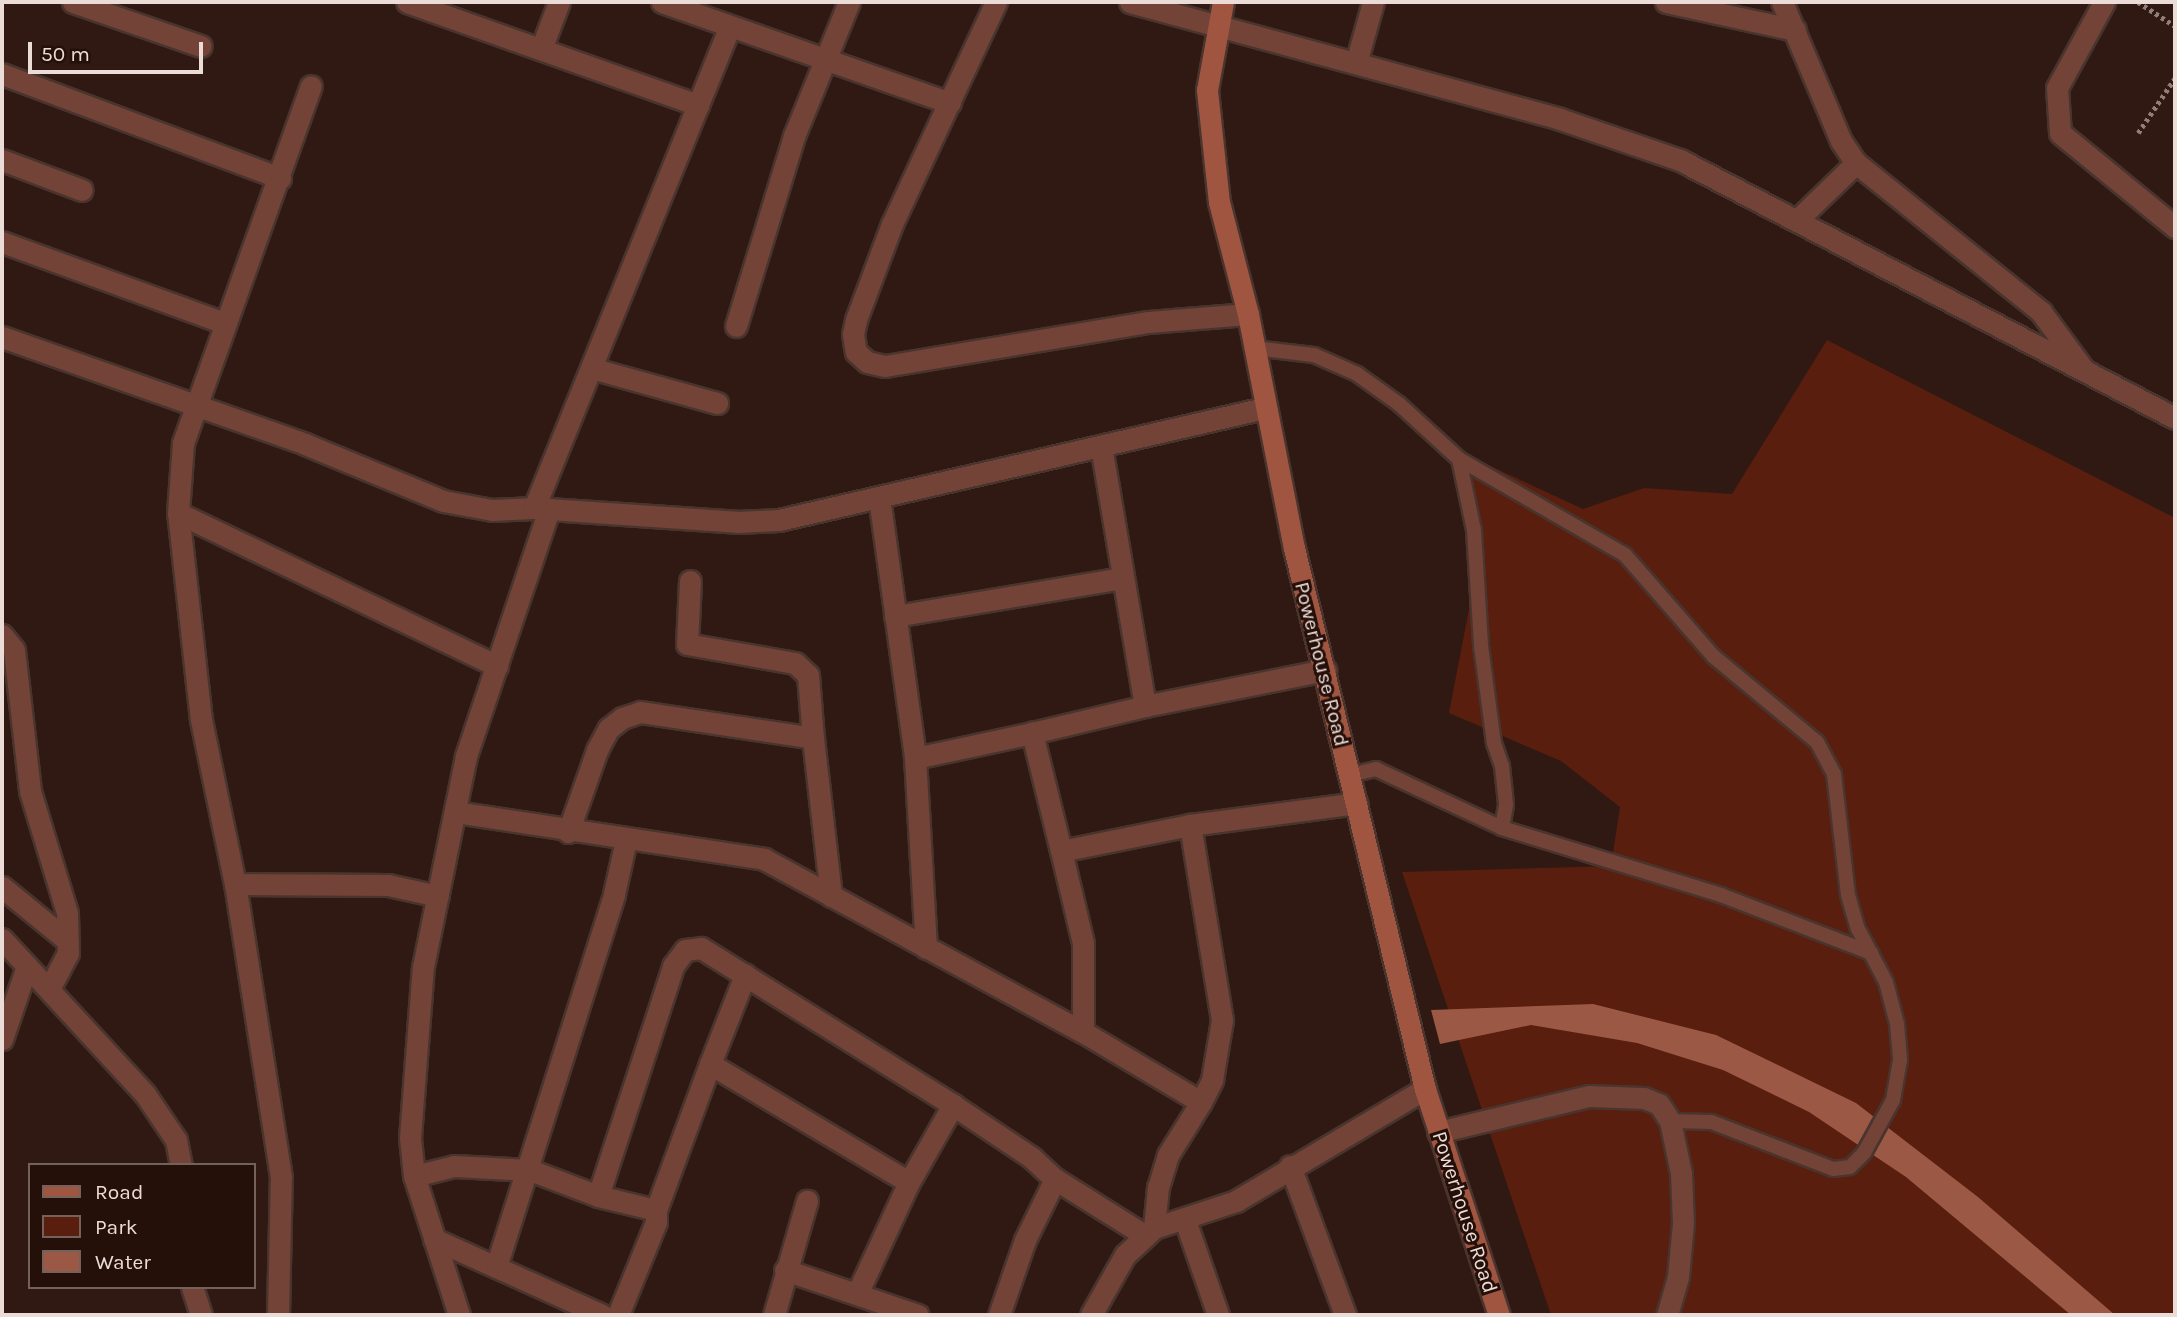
<!DOCTYPE html>
<style>
body{margin:0}
#map{position:relative;width:2177px;height:1317px;overflow:hidden;background:#2f1912;font-family:Karla,sans-serif}
div>[style]{position:absolute}
.green>*{inset:0;background:#591e0e}
.water>*{inset:0;background:#9b5845}
.path>*{height:4.5px;margin-top:-2.25px;transform-origin:0;background:repeating-linear-gradient(90deg,#917e79 0 3.5px,transparent 0 7px)}
.roads{filter:drop-shadow(2px 0 #49342e) drop-shadow(-2px 0 #49342e) drop-shadow(0 2px #49342e) drop-shadow(0 -2px #49342e)}
.service>*{height:14px;margin:-7px;padding:0 7px;transform-origin:7px;border-radius:7px;background:#724336}
.minor>*{height:21px;margin:-10.5px;padding:0 10.5px;transform-origin:10.5px;border-radius:10.5px;background:#724336}
.tertiary>*{height:21px;margin:-10.5px;padding:0 10.5px;transform-origin:10.5px;border-radius:10.5px;background:#724336}
.secondary>*{height:21px;margin:-10.5px;padding:0 10.5px;transform-origin:10.5px;border-radius:10.5px;background:#a05540}
span{translate:-50% -50%;white-space:nowrap;text-align:center;line-height:1.15;-webkit-text-stroke:6px #250f09;paint-order:stroke}
.street-label{font-size:21px;color:#ecdcd7}
.frame{position:absolute;inset:0;border:4px solid #ecdcd7;pointer-events:none}
.legend{position:absolute;left:28px;top:1163px;width:228px;height:126px;box-sizing:border-box;background:#250f09;border:2px solid #75615b;margin:0;padding:9px 12px;list-style:none;font-size:21px;color:#ecdcd7}
.legend li{display:flex;align-items:center;gap:14px;height:35px}
.legend b{width:35px;border:2px solid #75615b}
.scale{position:absolute;left:28px;top:42px;width:175px;height:32px;box-sizing:border-box;border:4px solid #ecdcd7;border-top:0;padding-left:9px;font-size:21px;line-height:24px;white-space:nowrap;color:#ecdcd7;-webkit-text-stroke:5px #250f09;paint-order:stroke}
</style>
<div id="map">
<div class="green">
<div style="clip-path:polygon(1827px 340px,2175px 518px,2175px 1315px,1551px 1315px,1402px 872px,1611px 866px,1620px 807px,1561px 761px,1449px 713px,1469px 609px,1468px 513px,1447px 446px,1583px 509px,1644px 488px,1732px 494px)"></div>
</div>
<div class="water">
<div style="clip-path:polygon(1593px 1004px,1716px 1035px,1856px 1103px,1978px 1197px,2115px 1315px,2071px 1315px,1906px 1177px,1809px 1112px,1723px 1070px,1637px 1043px,1531px 1025px,1440px 1044px,1431px 1010px)"></div>
</div>
<div class="path">
<div style="left:2138px;top:2px;width:44px;rotate:33deg"></div>
<div style="left:2138px;top:133px;width:66px;rotate:-56.1deg"></div>
</div>
<div class="roads">
<div class="service">
<div style="left:1254px;top:348px;width:60px;rotate:6.7deg"></div>
<div style="left:1314px;top:355px;width:47px;rotate:23.8deg"></div>
<div style="left:1357px;top:374px;width:52px;rotate:35.5deg"></div>
<div style="left:1399px;top:404px;width:81px;rotate:42.5deg"></div>
<div style="left:1459px;top:459px;width:73px;rotate:78.1deg"></div>
<div style="left:1474px;top:530px;width:116px;rotate:86.5deg"></div>
<div style="left:1481px;top:646px;width:98px;rotate:82.4deg"></div>
<div style="left:1494px;top:743px;width:24px;rotate:71deg"></div>
<div style="left:1502px;top:766px;width:39px;rotate:84deg"></div>
<div style="left:1506px;top:805px;width:23px;rotate:100deg"></div>
<div style="left:1502px;top:828px;width:139px;rotate:-154.9deg"></div>
<div style="left:1376px;top:769px;width:28px;rotate:167deg"></div>
<div style="left:1459px;top:459px;width:192px;rotate:30deg"></div>
<div style="left:1625px;top:555px;width:134px;rotate:48.9deg"></div>
<div style="left:1713px;top:656px;width:135px;rotate:39.6deg"></div>
<div style="left:1817px;top:742px;width:36px;rotate:62deg"></div>
<div style="left:1834px;top:774px;width:122px;rotate:83.4deg"></div>
<div style="left:1848px;top:895px;width:35px;rotate:74deg"></div>
<div style="left:1858px;top:929px;width:60px;rotate:62.2deg"></div>
<div style="left:1886px;top:982px;width:43px;rotate:75.3deg"></div>
<div style="left:1897px;top:1024px;width:36px;rotate:85deg"></div>
<div style="left:1900px;top:1060px;width:41px;rotate:99.9deg"></div>
<div style="left:1893px;top:1100px;width:60px;rotate:118.7deg"></div>
<div style="left:1864px;top:1153px;width:20px;rotate:135deg"></div>
<div style="left:1850px;top:1167px;width:17px;rotate:173deg"></div>
<div style="left:1833px;top:1169px;width:131px;rotate:-158.9deg"></div>
<div style="left:1711px;top:1122px;width:41px;rotate:-178.6deg"></div>
<div style="left:1502px;top:828px;width:229px;rotate:17deg"></div>
<div style="left:1721px;top:895px;width:161px;rotate:21.1deg"></div>
</div>
<div class="minor">
<div style="left:73px;top:2px;width:135px;rotate:19deg"></div>
<div style="left:407px;top:2px;width:309px;rotate:19.5deg"></div>
<div style="left:662px;top:2px;width:305px;rotate:19.3deg"></div>
<div style="left:996px;top:2px;width:245px;rotate:115.1deg"></div>
<div style="left:892px;top:224px;width:103px;rotate:110.6deg"></div>
<div style="left:856px;top:320px;width:14px;rotate:102deg"></div>
<div style="left:853px;top:334px;width:18px;rotate:81deg"></div>
<div style="left:856px;top:352px;width:15px;rotate:42deg"></div>
<div style="left:867px;top:362px;width:18px;rotate:13deg"></div>
<div style="left:885px;top:366px;width:267px;rotate:-9.5deg"></div>
<div style="left:1148px;top:322px;width:100px;rotate:-4.6deg"></div>
<div style="left:1666px;top:2px;width:132px;rotate:12.2deg"></div>
<div style="left:1782px;top:2px;width:151px;rotate:67deg"></div>
<div style="left:1841px;top:141px;width:27px;rotate:56deg"></div>
<div style="left:1856px;top:163px;width:238px;rotate:38.8deg"></div>
<div style="left:2041px;top:312px;width:71px;rotate:53.6deg"></div>
<div style="left:2104px;top:2px;width:98px;rotate:118.7deg"></div>
<div style="left:2057px;top:88px;width:45px;rotate:86.2deg"></div>
<div style="left:2060px;top:133px;width:149px;rotate:39.3deg"></div>
<div style="left:541px;top:49px;width:50px;rotate:-69deg"></div>
<div style="left:1356px;top:63px;width:63px;rotate:-74.4deg"></div>
<div style="left:2px;top:74px;width:297px;rotate:20.5deg"></div>
<div style="left:2px;top:160px;width:85px;rotate:20.6deg"></div>
<div style="left:1797px;top:220px;width:82px;rotate:-44deg"></div>
<div style="left:2px;top:242px;width:237px;rotate:20deg"></div>
<div style="left:736px;top:326px;width:199px;rotate:-73deg"></div>
<div style="left:794px;top:136px;width:145px;rotate:-67.7deg"></div>
<div style="left:2px;top:337px;width:321px;rotate:19.4deg"></div>
<div style="left:305px;top:444px;width:149px;rotate:22.4deg"></div>
<div style="left:443px;top:501px;width:50px;rotate:10.4deg"></div>
<div style="left:492px;top:510px;width:42px;rotate:-2.7deg"></div>
<div style="left:534px;top:508px;width:203px;rotate:3.9deg"></div>
<div style="left:737px;top:522px;width:42px;rotate:-2.7deg"></div>
<div style="left:779px;top:520px;width:500px;rotate:-13deg"></div>
<div style="left:591px;top:368px;width:131px;rotate:15.5deg"></div>
<div style="left:879px;top:497px;width:263px;rotate:82.1deg"></div>
<div style="left:534px;top:508px;width:520px;rotate:-67.87deg"></div>
<div style="left:178px;top:513px;width:354px;rotate:25.6deg"></div>
<div style="left:690px;top:581px;width:63px;rotate:92.7deg"></div>
<div style="left:687px;top:644px;width:110px;rotate:10deg"></div>
<div style="left:795px;top:663px;width:18px;rotate:43deg"></div>
<div style="left:808px;top:675px;width:63px;rotate:85.5deg"></div>
<div style="left:895px;top:616px;width:231px;rotate:-9.5deg"></div>
<div style="left:2px;top:635px;width:19px;rotate:51deg"></div>
<div style="left:14px;top:650px;width:142px;rotate:83.5deg"></div>
<div style="left:30px;top:791px;width:127px;rotate:73.1deg"></div>
<div style="left:67px;top:913px;width:40px;rotate:88.6deg"></div>
<div style="left:68px;top:953px;width:41px;rotate:117.8deg"></div>
<div style="left:1145px;top:706px;width:184px;rotate:-11.3deg"></div>
<div style="left:455px;top:812px;width:313px;rotate:8.6deg"></div>
<div style="left:764px;top:859px;width:363px;rotate:28.5deg"></div>
<div style="left:1083px;top:1032px;width:89px;rotate:-90deg"></div>
<div style="left:1083px;top:943px;width:95px;rotate:-103.4deg"></div>
<div style="left:1061px;top:851px;width:132px;rotate:-11.4deg"></div>
<div style="left:1190px;top:825px;width:168px;rotate:-7.5deg"></div>
<div style="left:568px;top:832px;width:87px;rotate:-70.5deg"></div>
<div style="left:597px;top:750px;width:24px;rotate:-62deg"></div>
<div style="left:608px;top:729px;width:18px;rotate:-38deg"></div>
<div style="left:622px;top:718px;width:19px;rotate:-18deg"></div>
<div style="left:640px;top:712px;width:175px;rotate:8.5deg"></div>
<div style="left:813px;top:738px;width:159px;rotate:83.5deg"></div>
<div style="left:1061px;top:851px;width:122px;rotate:-103.8deg"></div>
<div style="left:1032px;top:733px;width:116px;rotate:-13.4deg"></div>
<div style="left:1145px;top:706px;width:263px;rotate:-99.6deg"></div>
<div style="left:235px;top:884px;width:153px;rotate:0.4deg"></div>
<div style="left:388px;top:885px;width:51px;rotate:12.4deg"></div>
<div style="left:2px;top:887px;width:85px;rotate:39.3deg"></div>
<div style="left:2px;top:939px;width:211px;rotate:47.3deg"></div>
<div style="left:145px;top:1094px;width:55px;rotate:56deg"></div>
<div style="left:176px;top:1140px;width:25px;rotate:79deg"></div>
<div style="left:926px;top:948px;width:190px;rotate:-93.3deg"></div>
<div style="left:915px;top:758px;width:120px;rotate:-12.1deg"></div>
<div style="left:1083px;top:1032px;width:137px;rotate:30.7deg"></div>
<div style="left:1201px;top:1102px;width:25px;rotate:-63deg"></div>
<div style="left:1212px;top:1080px;width:61px;rotate:-80.5deg"></div>
<div style="left:1222px;top:1020px;width:198px;rotate:-99.3deg"></div>
<div style="left:2px;top:1039px;width:77px;rotate:-71.1deg"></div>
<div style="left:710px;top:1064px;width:96px;rotate:-68.5deg"></div>
<div style="left:1201px;top:1102px;width:62px;rotate:121.9deg"></div>
<div style="left:1168px;top:1155px;width:34px;rotate:107deg"></div>
<div style="left:1158px;top:1187px;width:41px;rotate:95.6deg"></div>
<div style="left:1154px;top:1228px;width:86px;rotate:-18.2deg"></div>
<div style="left:1236px;top:1201px;width:220px;rotate:-30.7deg"></div>
<div style="left:1438px;top:1132px;width:155px;rotate:-13.4deg"></div>
<div style="left:1589px;top:1096px;width:55px;rotate:2.1deg"></div>
<div style="left:1644px;top:1098px;width:16px;rotate:22deg"></div>
<div style="left:1659px;top:1104px;width:20px;rotate:57deg"></div>
<div style="left:1670px;top:1121px;width:53px;rotate:78.1deg"></div>
<div style="left:1681px;top:1173px;width:50px;rotate:87.7deg"></div>
<div style="left:1683px;top:1223px;width:54px;rotate:95.3deg"></div>
<div style="left:1678px;top:1277px;width:40px;rotate:106deg"></div>
<div style="left:1290px;top:1166px;width:159px;rotate:69.7deg"></div>
<div style="left:414px;top:1176px;width:41px;rotate:-14deg"></div>
<div style="left:454px;top:1166px;width:76px;rotate:3deg"></div>
<div style="left:530px;top:1170px;width:73px;rotate:20.9deg"></div>
<div style="left:598px;top:1196px;width:60px;rotate:13.6deg"></div>
<div style="left:656px;top:1210px;width:12px;rotate:90deg"></div>
<div style="left:656px;top:1222px;width:100px;rotate:112.2deg"></div>
<div style="left:1055px;top:1179px;width:107px;rotate:32.1deg"></div>
<div style="left:598px;top:1196px;width:242px;rotate:-71.9deg"></div>
<div style="left:673px;top:966px;width:20px;rotate:-53deg"></div>
<div style="left:685px;top:950px;width:16px;rotate:-7deg"></div>
<div style="left:701px;top:948px;width:297px;rotate:31.9deg"></div>
<div style="left:953px;top:1105px;width:94px;rotate:33.7deg"></div>
<div style="left:1031px;top:1157px;width:33px;rotate:43deg"></div>
<div style="left:1055px;top:1179px;width:68px;rotate:116.2deg"></div>
<div style="left:1025px;top:1240px;width:79px;rotate:109.1deg"></div>
<div style="left:656px;top:1210px;width:156px;rotate:-69.7deg"></div>
<div style="left:710px;top:1064px;width:231px;rotate:30.7deg"></div>
<div style="left:1185px;top:1220px;width:101px;rotate:70.8deg"></div>
<div style="left:434px;top:1239px;width:184px;rotate:24.3deg"></div>
<div style="left:496px;top:1267px;width:391px;rotate:-72.4deg"></div>
<div style="left:614px;top:894px;width:55px;rotate:-77.5deg"></div>
<div style="left:785px;top:1270px;width:140px;rotate:18.7deg"></div>
<div style="left:192px;top:1287px;width:29px;rotate:72deg"></div>
<div style="left:857px;top:1294px;width:123px;rotate:-65.1deg"></div>
<div style="left:909px;top:1182px;width:89px;rotate:-60.3deg"></div>
<div style="left:278px;top:1315px;width:138px;rotate:-88.8deg"></div>
<div style="left:281px;top:1177px;width:297px;rotate:-98.9deg"></div>
<div style="left:235px;top:884px;width:167px;rotate:-101.7deg"></div>
<div style="left:201px;top:720px;width:208px;rotate:-96.3deg"></div>
<div style="left:178px;top:513px;width:70px;rotate:-85.9deg"></div>
<div style="left:183px;top:443px;width:379px;rotate:-70.3deg"></div>
<div style="left:459px;top:1315px;width:146px;rotate:-107.9deg"></div>
<div style="left:414px;top:1176px;width:38px;rotate:-96deg"></div>
<div style="left:410px;top:1138px;width:171px;rotate:-85.7deg"></div>
<div style="left:423px;top:967px;width:215px;rotate:-78.5deg"></div>
<div style="left:466px;top:756px;width:261px;rotate:-71.4deg"></div>
<div style="left:774px;top:1315px;width:119px;rotate:-73.9deg"></div>
<div style="left:1091px;top:1315px;width:69px;rotate:-60.5deg"></div>
<div style="left:1125px;top:1255px;width:40px;rotate:-43deg"></div>
</div>
<div class="tertiary">
<div style="left:1130px;top:2px;width:446px;rotate:15.2deg"></div>
<div style="left:1560px;top:119px;width:127px;rotate:18.9deg"></div>
<div style="left:1680px;top:160px;width:558px;rotate:27.53deg"></div>
</div>
<div class="secondary">
<div style="left:1223px;top:2px;width:89px;rotate:100.3deg"></div>
<div style="left:1207px;top:90px;width:113px;rotate:83.9deg"></div>
<div style="left:1219px;top:202px;width:116px;rotate:75.5deg"></div>
<div style="left:1248px;top:314px;width:238px;rotate:78.9deg"></div>
<div style="left:1294px;top:548px;width:557px;rotate:76.39deg"></div>
<div style="left:1425px;top:1089px;width:238px;rotate:71.9deg"></div>
</div>
</div>
<div class="street-label">
<span style="left:1322px;top:664px;rotate:76deg">Powerhouse Road</span>
<span style="left:1465px;top:1212px;rotate:72deg">Powerhouse Road</span>
</div>
<div class="frame"></div>
<ul class="legend">
<li><b style="height:9px;background:#a05540"></b>Road</li>
<li><b style="height:19px;background:#591e0e"></b>Park</li>
<li><b style="height:19px;background:#9b5845"></b>Water</li>
</ul>
<div class="scale">50 m</div>
</div>
